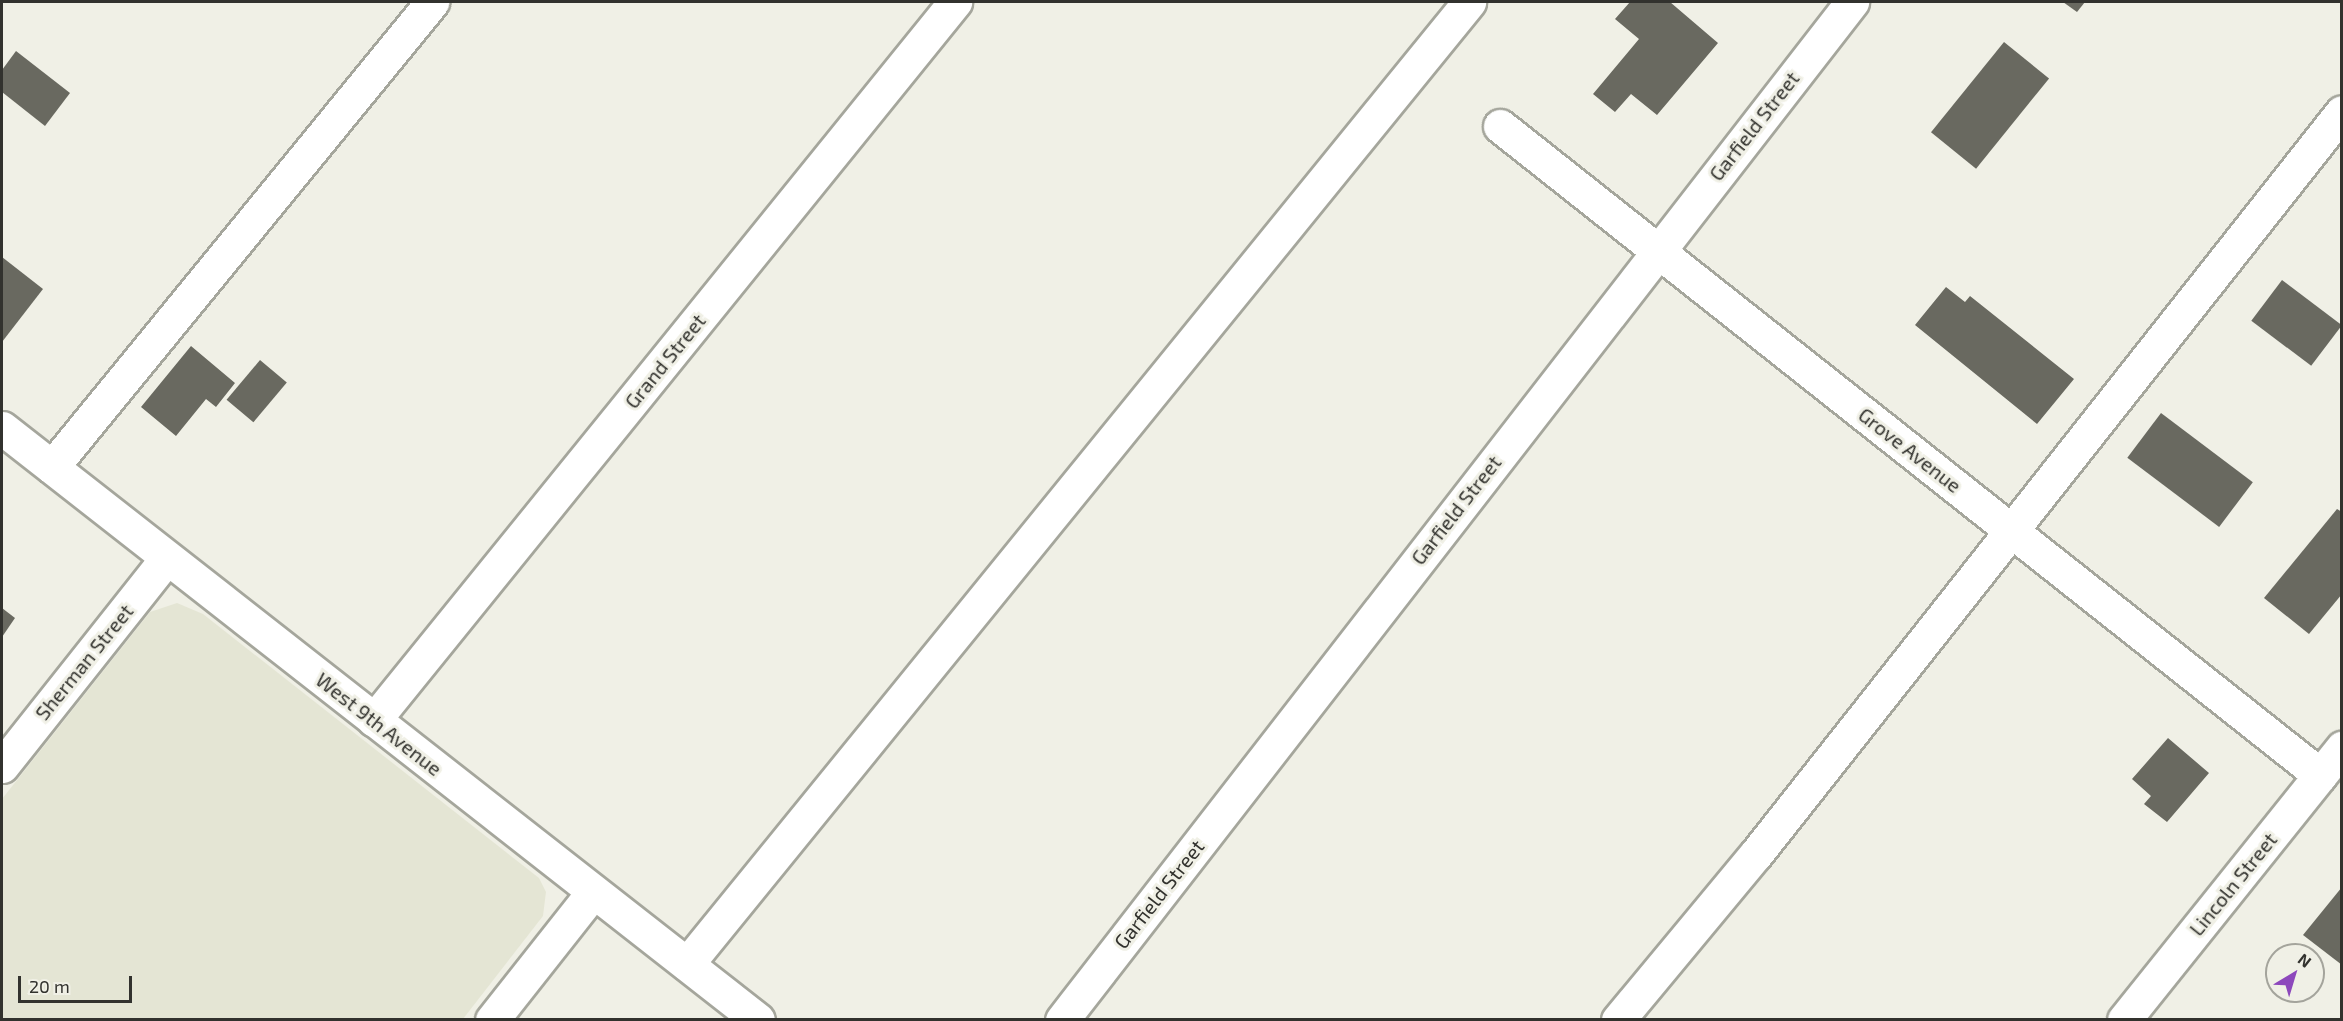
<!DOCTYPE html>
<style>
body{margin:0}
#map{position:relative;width:2343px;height:1021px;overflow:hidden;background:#f0f0e6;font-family:"Exo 2",sans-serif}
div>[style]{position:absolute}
.built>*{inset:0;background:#e4e5d4}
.building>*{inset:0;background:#696960;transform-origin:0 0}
.roads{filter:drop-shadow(2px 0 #a5a69c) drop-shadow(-2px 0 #a5a69c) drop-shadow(0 2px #a5a69c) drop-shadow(0 -2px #a5a69c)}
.minor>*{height:33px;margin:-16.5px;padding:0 16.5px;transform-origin:16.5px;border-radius:16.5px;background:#fff}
span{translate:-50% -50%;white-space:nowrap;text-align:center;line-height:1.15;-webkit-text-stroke:6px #f0f0e6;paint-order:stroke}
.street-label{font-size:20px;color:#32322e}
.frame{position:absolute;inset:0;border:3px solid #32322e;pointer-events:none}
.north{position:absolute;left:2265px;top:943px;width:60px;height:60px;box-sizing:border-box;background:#f0f0e6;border:2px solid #a4a49c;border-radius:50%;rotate:38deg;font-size:16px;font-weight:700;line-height:24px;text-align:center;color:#32322e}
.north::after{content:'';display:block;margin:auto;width:21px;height:27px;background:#8d48bc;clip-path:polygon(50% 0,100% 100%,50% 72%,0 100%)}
.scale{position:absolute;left:18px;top:976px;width:114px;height:27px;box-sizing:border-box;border:3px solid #32322e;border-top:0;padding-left:8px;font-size:18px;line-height:21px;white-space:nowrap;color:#32322e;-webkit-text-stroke:4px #f0f0e6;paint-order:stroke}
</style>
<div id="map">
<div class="built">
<div style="clip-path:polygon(177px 603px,203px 614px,539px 878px,546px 892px,543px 916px,463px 1019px,2px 1019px,2px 799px,150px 612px)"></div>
</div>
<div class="building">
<div style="clip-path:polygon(1630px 2px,1670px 2px,1718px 43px,1657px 115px,1631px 94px,1615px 112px,1593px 94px,1639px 39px,1615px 19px)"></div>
<div style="clip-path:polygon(2063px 2px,2085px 2px,2077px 12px)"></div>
<div style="left:2004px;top:42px;width:58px;height:116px;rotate:39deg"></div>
<div style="clip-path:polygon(16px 51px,70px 93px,45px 126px,2px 92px,2px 70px)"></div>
<div style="clip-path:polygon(2px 257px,43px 289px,2px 342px)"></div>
<div style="left:2282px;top:280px;width:75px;height:51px;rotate:37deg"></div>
<div style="clip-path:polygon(1946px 287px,1965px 302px,1970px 296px,2074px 379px,2037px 424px,1915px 325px)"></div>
<div style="clip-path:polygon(191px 346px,235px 383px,216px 407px,206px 399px,176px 436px,141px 407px)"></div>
<div style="left:260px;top:360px;width:35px;height:52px;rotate:40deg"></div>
<div style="left:2161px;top:413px;width:115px;height:56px;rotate:37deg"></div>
<div style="clip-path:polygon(2337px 509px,2342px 512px,2342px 594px,2309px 634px,2264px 598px)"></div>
<div style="clip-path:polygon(2px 608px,15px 618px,2px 637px)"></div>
<div style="clip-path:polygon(2168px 738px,2209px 773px,2167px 822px,2144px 804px,2151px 796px,2132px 779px)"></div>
<div style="clip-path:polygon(2342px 887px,2342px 965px,2303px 935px)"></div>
</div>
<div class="roads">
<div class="minor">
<div style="left:1500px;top:126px;width:1046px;rotate:38.36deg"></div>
<div style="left:2px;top:428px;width:960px;rotate:38.06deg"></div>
<div style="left:52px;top:467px;width:601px;rotate:-50.74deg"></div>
<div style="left:374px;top:720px;width:924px;rotate:-51.02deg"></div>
<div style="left:2px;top:766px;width:265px;rotate:-51.6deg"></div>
<div style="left:687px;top:964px;width:1240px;rotate:-50.89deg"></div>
<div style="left:492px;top:1020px;width:163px;rotate:-51.7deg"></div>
<div style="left:1062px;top:1020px;width:1289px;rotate:-52.19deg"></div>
<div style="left:1618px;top:1020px;width:216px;rotate:-50.3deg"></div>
<div style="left:1756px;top:854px;width:945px;rotate:-51.7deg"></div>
<div style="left:2124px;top:1020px;width:349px;rotate:-51.3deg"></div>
</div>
</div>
<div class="street-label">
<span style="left:1754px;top:126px;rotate:-52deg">Garfield Street</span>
<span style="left:665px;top:361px;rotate:-51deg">Grand Street</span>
<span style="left:1910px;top:450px;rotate:38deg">Grove Avenue</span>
<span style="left:1456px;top:510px;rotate:-52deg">Garfield Street</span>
<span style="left:84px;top:662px;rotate:-51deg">Sherman Street</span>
<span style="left:379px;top:724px;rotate:38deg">West 9th Avenue</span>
<span style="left:2233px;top:884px;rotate:-51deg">Lincoln Street</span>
<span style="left:1159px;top:894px;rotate:-52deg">Garfield Street</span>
</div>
<div class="frame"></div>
<div class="north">N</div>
<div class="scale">20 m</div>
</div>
